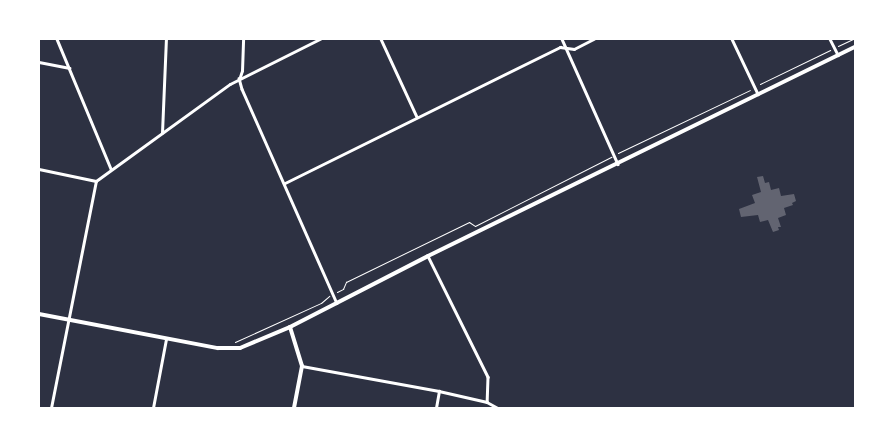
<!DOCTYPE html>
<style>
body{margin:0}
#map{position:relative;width:894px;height:447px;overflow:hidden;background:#2d3142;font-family:"Sofia Sans Condensed",sans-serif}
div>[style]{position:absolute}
.building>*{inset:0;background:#626471}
.path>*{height:1px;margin:-0.5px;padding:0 0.5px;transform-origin:0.5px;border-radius:0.5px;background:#fff}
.minor>*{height:2.5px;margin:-1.25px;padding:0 1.25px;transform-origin:1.25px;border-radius:1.25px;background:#fff}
.tertiary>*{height:4px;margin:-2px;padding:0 2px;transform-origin:2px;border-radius:2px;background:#fff}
.secondary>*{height:4px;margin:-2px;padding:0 2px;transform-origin:2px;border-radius:2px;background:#fff}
span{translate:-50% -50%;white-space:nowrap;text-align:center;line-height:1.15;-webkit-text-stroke:4.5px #fff;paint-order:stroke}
.frame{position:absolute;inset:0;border:40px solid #fff;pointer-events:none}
</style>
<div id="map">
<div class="building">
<div style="clip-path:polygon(763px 176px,765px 183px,769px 182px,771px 190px,779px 188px,781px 196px,794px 194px,796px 201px,792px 203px,793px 205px,784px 208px,786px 215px,778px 218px,781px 227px,778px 227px,779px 230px,773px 232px,768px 220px,760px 222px,758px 215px,741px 217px,739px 209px,755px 203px,752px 195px,761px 192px,757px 177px)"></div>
</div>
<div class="path">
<div style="left:838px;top:46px;width:17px;rotate:-25deg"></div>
<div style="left:760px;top:84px;width:78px;rotate:-25.9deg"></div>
<div style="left:618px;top:153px;width:146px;rotate:-25.5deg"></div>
<div style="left:337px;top:292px;width:7px;rotate:-27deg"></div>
<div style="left:343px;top:289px;width:8px;rotate:-67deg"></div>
<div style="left:346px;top:282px;width:137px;rotate:-26deg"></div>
<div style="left:469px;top:222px;width:7px;rotate:34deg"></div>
<div style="left:475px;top:226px;width:153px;rotate:-26.9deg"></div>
<div style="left:235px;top:342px;width:94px;rotate:-24.4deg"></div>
<div style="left:321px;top:303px;width:11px;rotate:-41deg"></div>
</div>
<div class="minor">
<div style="left:57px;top:39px;width:141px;rotate:67.4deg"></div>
<div style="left:381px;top:39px;width:86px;rotate:65.2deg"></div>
<div style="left:562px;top:39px;width:137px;rotate:65.9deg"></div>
<div style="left:732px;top:39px;width:61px;rotate:64.7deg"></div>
<div style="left:830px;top:39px;width:18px;rotate:63deg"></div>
<div style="left:39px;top:62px;width:31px;rotate:11deg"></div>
<div style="left:240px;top:77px;width:6px;rotate:-72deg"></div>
<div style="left:242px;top:71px;width:32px;rotate:-88deg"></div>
<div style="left:239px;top:78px;width:11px;rotate:75deg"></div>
<div style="left:242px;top:89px;width:234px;rotate:66.1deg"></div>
<div style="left:162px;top:133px;width:94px;rotate:-87.6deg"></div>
<div style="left:39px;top:169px;width:58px;rotate:11.9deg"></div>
<div style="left:96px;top:181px;width:165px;rotate:-35.9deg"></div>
<div style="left:230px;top:84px;width:101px;rotate:-26.6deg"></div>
<div style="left:285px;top:183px;width:307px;rotate:-26.3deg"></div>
<div style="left:560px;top:47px;width:14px;rotate:8deg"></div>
<div style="left:574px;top:49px;width:22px;rotate:-27deg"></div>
<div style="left:428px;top:256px;width:135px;rotate:63.6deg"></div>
<div style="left:488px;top:377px;width:25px;rotate:92deg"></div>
<div style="left:302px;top:366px;width:139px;rotate:10.3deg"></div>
<div style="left:439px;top:391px;width:49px;rotate:12.9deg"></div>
<div style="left:487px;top:402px;width:13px;rotate:29deg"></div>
<div style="left:51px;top:408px;width:231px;rotate:-78.8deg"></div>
<div style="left:153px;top:408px;width:70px;rotate:-79.3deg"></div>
<div style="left:436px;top:408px;width:17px;rotate:-80deg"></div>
</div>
<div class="tertiary">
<div style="left:290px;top:327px;width:41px;rotate:72.9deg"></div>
<div style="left:302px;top:366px;width:43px;rotate:100.8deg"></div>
</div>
<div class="secondary">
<div style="left:39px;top:314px;width:182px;rotate:10.8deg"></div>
<div style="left:218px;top:348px;width:22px"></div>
<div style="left:240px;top:348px;width:54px;rotate:-22.8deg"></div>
<div style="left:290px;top:327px;width:155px;rotate:-27.2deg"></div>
<div style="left:428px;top:256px;width:475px;rotate:-26.1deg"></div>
</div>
<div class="frame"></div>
</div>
